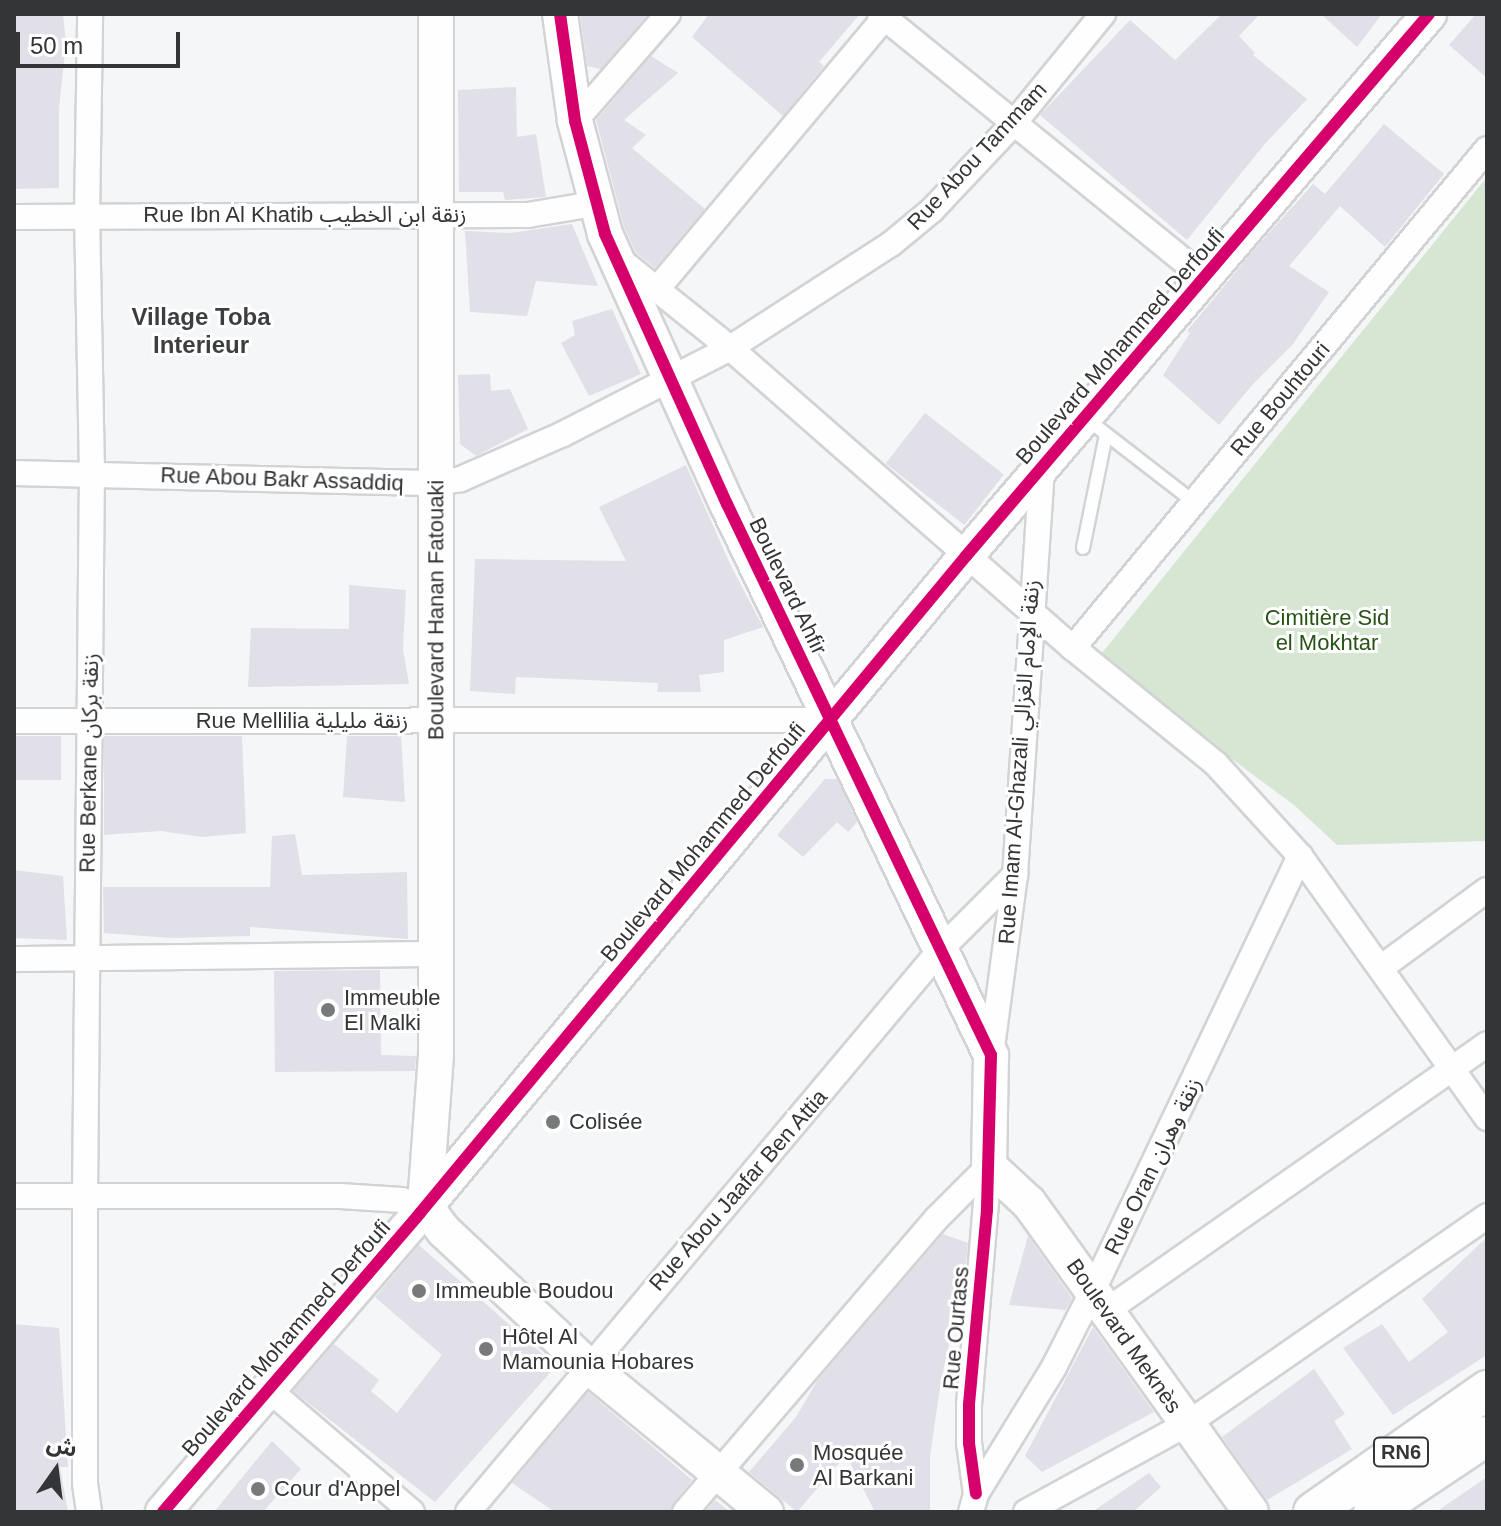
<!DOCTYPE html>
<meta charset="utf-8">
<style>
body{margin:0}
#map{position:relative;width:1501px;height:1526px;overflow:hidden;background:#f5f6f7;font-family:Helvetica,"Noto Sans Arabic",sans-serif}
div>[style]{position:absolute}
.green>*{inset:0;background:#d7e6d3}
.building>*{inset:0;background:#e1dfe8;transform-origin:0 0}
.roads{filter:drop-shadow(2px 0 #d2d3d4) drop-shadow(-2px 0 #d2d3d4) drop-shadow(0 2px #d2d3d4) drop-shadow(0 -2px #d2d3d4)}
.lane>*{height:12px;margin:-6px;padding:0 6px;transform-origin:6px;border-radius:6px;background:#fefefe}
.street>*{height:24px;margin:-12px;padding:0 12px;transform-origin:12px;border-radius:12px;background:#fefefe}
.secondary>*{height:34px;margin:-17px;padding:0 17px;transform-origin:17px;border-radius:17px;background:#fefefe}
.primary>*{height:38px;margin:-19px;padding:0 19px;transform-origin:19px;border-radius:19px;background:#fefefe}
.cycleway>*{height:12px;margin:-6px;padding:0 6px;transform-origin:6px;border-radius:6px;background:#d6006c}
.dots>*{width:22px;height:22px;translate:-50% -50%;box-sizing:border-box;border:4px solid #fff;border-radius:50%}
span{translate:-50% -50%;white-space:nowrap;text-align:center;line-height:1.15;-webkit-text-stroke:6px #fff;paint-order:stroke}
.shield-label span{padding:2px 6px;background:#fff;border:2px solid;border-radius:6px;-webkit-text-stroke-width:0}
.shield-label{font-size:20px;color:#343536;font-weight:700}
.street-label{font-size:22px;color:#343536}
.park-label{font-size:22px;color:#275315}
.poi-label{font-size:22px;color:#343536}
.left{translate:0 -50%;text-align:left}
.neighbourhood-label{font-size:24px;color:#3d3e40;font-weight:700}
.frame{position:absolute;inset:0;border:16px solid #343536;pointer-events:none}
.north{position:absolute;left:16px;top:1430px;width:80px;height:80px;-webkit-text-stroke:6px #fff;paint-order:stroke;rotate:14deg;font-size:22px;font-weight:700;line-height:32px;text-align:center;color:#343536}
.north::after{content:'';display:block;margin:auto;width:28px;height:36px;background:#343536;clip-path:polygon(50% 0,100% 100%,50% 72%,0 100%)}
.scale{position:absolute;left:16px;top:32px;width:164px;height:36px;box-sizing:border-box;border:4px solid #343536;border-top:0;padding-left:10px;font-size:24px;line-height:28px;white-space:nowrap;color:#343536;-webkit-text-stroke:6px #fff;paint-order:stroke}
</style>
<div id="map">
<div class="green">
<div style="clip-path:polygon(1487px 177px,1487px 841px,1337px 845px,1294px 805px,1097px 659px)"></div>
</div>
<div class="building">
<div style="clip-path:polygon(14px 14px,63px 14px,66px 43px,59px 108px,59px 188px,14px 189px)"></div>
<div style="clip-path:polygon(580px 14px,648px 14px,601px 69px,587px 66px)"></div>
<div style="clip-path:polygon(709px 14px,860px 14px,819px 62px,824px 66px,783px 116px,692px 37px)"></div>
<div style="clip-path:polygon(1222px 14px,1260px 14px,1239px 36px,1255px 53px,1253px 55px,1307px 99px,1264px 145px,1187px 240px,1040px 115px,1130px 20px,1175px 60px)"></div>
<div style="clip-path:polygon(1321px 14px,1382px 14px,1357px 47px)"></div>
<div style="clip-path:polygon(1476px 14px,1487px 14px,1487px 78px,1449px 45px)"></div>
<div style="clip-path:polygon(651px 56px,678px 73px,624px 120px,646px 135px,632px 148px,705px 209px,655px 268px,636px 253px,624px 227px,596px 120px)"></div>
<div style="clip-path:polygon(516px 87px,517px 137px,536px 134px,546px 197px,505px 200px,503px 192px,459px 192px,458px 90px)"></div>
<div style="clip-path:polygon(1384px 124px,1444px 174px,1385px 247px,1340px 206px,1289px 266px,1329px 292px,1293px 344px,1253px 384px,1219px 425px,1163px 375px,1190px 333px,1187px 331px,1258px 245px,1313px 184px,1325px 194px)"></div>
<div style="clip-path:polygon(572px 224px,598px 286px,536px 281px,527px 316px,470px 312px,465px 231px,511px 233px)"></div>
<div style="clip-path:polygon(612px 309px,641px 374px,589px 396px,561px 343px,575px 335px,572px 321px)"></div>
<div style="clip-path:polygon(490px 374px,491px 391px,510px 389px,528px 429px,476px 456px,460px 444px,458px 375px)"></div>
<div style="left:925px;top:413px;width:100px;height:64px;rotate:38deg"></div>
<div style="clip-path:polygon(686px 465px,731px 566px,763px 627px,724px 640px,724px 672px,699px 675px,701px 692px,657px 692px,658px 683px,516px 677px,515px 694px,470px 691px,475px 559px,626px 561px,599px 507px)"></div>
<div style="clip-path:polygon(349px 585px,406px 590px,403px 649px,409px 684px,248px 687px,251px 628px,349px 629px)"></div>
<div style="left:14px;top:736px;width:47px;height:44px"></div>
<div style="clip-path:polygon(104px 736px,242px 736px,246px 833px,202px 837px,161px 831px,104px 835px)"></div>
<div style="clip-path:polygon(347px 736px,401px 736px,405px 802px,343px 797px)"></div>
<div style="clip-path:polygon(825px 779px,837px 779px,857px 822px,848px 832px,837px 822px,803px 857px,777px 835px)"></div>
<div style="clip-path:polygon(295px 834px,302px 875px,407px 872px,408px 939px,250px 927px,250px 936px,171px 938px,104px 933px,103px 887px,270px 887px,272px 836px)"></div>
<div style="clip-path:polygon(14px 870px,63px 876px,67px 940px,14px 938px)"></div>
<div style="clip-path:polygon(380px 970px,381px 1055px,416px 1056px,415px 1071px,275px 1072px,274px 971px)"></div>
<div style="clip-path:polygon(943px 1234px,968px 1243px,965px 1271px,941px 1381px,930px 1456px,930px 1512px,875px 1512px,846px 1455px,797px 1512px,749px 1472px,796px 1417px,817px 1381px)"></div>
<div style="clip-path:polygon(1028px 1236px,1072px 1298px,1066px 1310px,1009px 1305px)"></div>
<div style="clip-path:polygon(1487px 1237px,1487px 1355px,1393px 1415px,1343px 1348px,1382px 1324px,1409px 1362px,1448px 1332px,1422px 1299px)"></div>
<div style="clip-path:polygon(419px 1245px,556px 1366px,435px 1502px,293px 1391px,334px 1344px,379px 1380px,371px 1391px,397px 1413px,442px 1355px,375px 1297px)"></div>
<div style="clip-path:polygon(14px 1324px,59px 1328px,68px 1467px,60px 1467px,68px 1512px,14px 1512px)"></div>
<div style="clip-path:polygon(1093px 1327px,1154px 1412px,1042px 1472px,1025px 1456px)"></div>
<div style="clip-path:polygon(1314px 1369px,1345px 1414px,1334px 1421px,1352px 1449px,1267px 1500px,1222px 1437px)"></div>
<div style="clip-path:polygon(588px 1392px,692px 1480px,674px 1502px,670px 1512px,555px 1512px,512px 1483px)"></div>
<div style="clip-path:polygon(272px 1441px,301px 1469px,263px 1512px,214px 1512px)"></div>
<div style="clip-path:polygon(1149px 1473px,1161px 1487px,1133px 1512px,1092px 1512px)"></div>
<div style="clip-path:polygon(1487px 1477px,1487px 1512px,1436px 1512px)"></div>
<div style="clip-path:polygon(715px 1500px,730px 1512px,705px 1512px)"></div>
</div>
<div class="roads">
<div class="lane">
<div style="left:1088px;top:420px;width:134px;rotate:37.7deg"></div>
<div style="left:1083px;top:548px;width:115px;rotate:-78.5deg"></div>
</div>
<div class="street">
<div style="left:880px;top:14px;width:419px;rotate:39.1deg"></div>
<div style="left:575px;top:121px;width:142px;rotate:-49deg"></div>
<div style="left:14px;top:217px;width:514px;rotate:-0.22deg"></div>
<div style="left:528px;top:215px;width:67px;rotate:-9.5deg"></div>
<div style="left:619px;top:259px;width:142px;rotate:38.7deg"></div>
<div style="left:730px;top:348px;width:456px;rotate:41.2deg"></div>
<div style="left:1073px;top:648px;width:184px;rotate:39deg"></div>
<div style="left:1216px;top:764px;width:125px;rotate:47.6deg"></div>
<div style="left:1300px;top:856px;width:322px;rotate:54.5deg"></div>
<div style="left:657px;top:289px;width:359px;rotate:-50deg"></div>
<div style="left:14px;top:473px;width:423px;rotate:1.4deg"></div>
<div style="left:437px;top:483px;width:24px;rotate:-9deg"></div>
<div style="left:461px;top:479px;width:111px;rotate:-23.8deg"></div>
<div style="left:563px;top:434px;width:188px;rotate:-27.2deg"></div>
<div style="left:730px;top:348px;width:192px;rotate:-32.9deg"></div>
<div style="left:891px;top:244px;width:53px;rotate:-39.7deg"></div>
<div style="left:932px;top:210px;width:120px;rotate:-46.7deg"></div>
<div style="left:1014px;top:123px;width:141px;rotate:-50.8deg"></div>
<div style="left:1073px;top:648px;width:648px;rotate:-50.32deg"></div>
<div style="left:14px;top:721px;width:816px;rotate:-0.07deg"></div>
<div style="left:14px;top:959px;width:422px;rotate:-0.7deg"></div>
<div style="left:1382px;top:967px;width:130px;rotate:-36.3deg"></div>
<div style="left:991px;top:1055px;width:182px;rotate:-82.4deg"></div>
<div style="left:1015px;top:875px;width:408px;rotate:-86.2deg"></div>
<div style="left:14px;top:1196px;width:326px"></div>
<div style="left:340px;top:1196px;width:62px;rotate:3.7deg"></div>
<div style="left:402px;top:1200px;width:24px;rotate:15deg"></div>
<div style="left:1106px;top:1311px;width:465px;rotate:-35deg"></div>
<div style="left:269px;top:1390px;width:188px;rotate:40.5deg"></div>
<div style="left:976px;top:1494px;width:51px;rotate:-97.8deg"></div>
<div style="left:969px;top:1443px;width:38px;rotate:-90deg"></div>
<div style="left:969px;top:1405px;width:240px;rotate:-85.2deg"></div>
<div style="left:89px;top:1512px;width:29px;rotate:-98deg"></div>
<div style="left:85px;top:1483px;width:286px;rotate:-90deg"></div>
<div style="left:85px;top:1197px;width:724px;rotate:-89.45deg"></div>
<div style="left:92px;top:473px;width:257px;rotate:-91.1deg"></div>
<div style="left:87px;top:216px;width:202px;rotate:-89.1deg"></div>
<div style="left:468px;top:1512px;width:735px;rotate:-49.96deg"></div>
<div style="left:941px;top:949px;width:105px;rotate:-45deg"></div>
<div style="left:685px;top:1512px;width:387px;rotate:-49.4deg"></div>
<div style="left:937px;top:1218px;width:74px;rotate:-45deg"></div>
<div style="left:971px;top:1512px;width:19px;rotate:-74deg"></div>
<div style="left:976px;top:1494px;width:149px;rotate:-58.4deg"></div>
<div style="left:1054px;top:1367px;width:86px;rotate:-63.1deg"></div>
<div style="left:1093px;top:1290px;width:481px;rotate:-64.5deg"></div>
<div style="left:1026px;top:1512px;width:183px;rotate:-28.7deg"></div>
<div style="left:1187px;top:1424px;width:365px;rotate:-34.7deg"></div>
</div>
<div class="secondary">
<div style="left:436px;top:14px;width:1041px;rotate:90deg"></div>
<div style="left:436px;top:1055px;width:151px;rotate:94.2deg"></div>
<div style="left:425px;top:1206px;width:31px;rotate:53deg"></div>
<div style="left:444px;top:1231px;width:197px;rotate:43.2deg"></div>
<div style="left:588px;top:1366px;width:230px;rotate:39.4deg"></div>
<div style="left:560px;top:14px;width:108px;rotate:82deg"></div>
<div style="left:575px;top:121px;width:117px;rotate:75.1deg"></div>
<div style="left:605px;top:234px;width:296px;rotate:65.7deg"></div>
<div style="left:727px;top:504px;width:611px;rotate:64.4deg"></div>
<div style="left:991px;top:1055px;width:111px;rotate:91deg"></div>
<div style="left:989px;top:1166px;width:54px;rotate:42.8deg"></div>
<div style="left:1029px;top:1203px;width:380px;rotate:54.3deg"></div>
<div style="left:163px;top:1512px;width:394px;rotate:-49.3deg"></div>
<div style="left:420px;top:1213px;width:854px;rotate:-50.27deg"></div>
<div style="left:966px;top:556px;width:713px;rotate:-49.49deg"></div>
</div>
<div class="primary">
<div style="left:1313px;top:1512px;width:213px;rotate:-35deg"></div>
<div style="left:1373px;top:1512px;width:137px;rotate:-33.7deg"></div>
</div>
</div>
<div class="cycleway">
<div style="left:560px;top:14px;width:108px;rotate:82deg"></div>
<div style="left:575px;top:121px;width:117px;rotate:75.1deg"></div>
<div style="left:605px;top:234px;width:296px;rotate:65.7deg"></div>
<div style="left:727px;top:504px;width:611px;rotate:64.4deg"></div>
<div style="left:991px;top:1055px;width:155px;rotate:91.5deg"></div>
<div style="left:987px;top:1210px;width:196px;rotate:95.3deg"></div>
<div style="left:969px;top:1405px;width:38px;rotate:90deg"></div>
<div style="left:969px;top:1443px;width:51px;rotate:82.2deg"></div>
<div style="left:163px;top:1512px;width:394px;rotate:-49.3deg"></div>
<div style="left:420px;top:1213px;width:854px;rotate:-50.27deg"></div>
<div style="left:966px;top:556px;width:713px;rotate:-49.49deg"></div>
</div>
<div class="dots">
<div style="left:328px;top:1010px;background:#78797a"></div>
<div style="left:553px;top:1122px;background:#78797a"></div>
<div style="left:419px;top:1291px;background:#78797a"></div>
<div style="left:486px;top:1349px;background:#78797a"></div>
<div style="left:797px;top:1465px;background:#78797a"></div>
<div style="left:258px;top:1489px;background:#78797a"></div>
</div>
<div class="shield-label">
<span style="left:1401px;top:1452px">RN6</span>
</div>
<div class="street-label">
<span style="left:977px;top:156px;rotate:-47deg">Rue Abou Tammam</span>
<span style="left:305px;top:215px">Rue Ibn Al Khatib زنقة ابن الخطيب</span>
<span style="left:1120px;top:346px;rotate:-49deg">Boulevard Mohammed Derfoufi</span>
<span style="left:1280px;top:399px;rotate:-50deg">Rue Bouhtouri</span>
<span style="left:282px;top:479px;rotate:2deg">Rue Abou Bakr Assaddiq</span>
<span style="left:788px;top:586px;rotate:64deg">Boulevard Ahfir</span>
<span style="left:436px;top:610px;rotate:-90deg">Boulevard Hanan Fatouaki</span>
<span style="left:302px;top:721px">Rue Mellilia زنقة مليلية</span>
<span style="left:1019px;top:762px;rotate:-86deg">Rue Imam Al-Ghazali زنقة الإمام الغزالي</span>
<span style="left:89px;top:763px;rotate:-89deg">Rue Berkane زنقة بركان</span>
<span style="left:703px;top:842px;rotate:-50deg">Boulevard Mohammed Derfoufi</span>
<span style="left:1153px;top:1166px;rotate:-64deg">Rue Oran زنقة وهران</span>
<span style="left:738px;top:1190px;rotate:-49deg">Rue Abou Jaafar Ben Attia</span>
<span style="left:956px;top:1328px;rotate:-85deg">Rue Ourtass</span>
<span style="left:1124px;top:1336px;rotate:55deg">Boulevard Meknès</span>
<span style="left:286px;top:1338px;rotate:-49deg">Boulevard Mohammed Derfoufi</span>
</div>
<div class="park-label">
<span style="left:1327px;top:630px">Cimitière Sid<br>el Mokhtar</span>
</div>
<div class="poi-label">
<span class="left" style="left:344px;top:1010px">Immeuble<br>El Malki</span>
<span class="left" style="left:569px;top:1122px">Colisée</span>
<span class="left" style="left:435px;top:1291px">Immeuble Boudou</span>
<span class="left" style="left:502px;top:1349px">Hôtel Al<br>Mamounia Hobares</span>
<span class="left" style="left:813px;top:1465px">Mosquée<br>Al Barkani</span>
<span class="left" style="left:274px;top:1489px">Cour d'Appel</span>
</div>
<div class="neighbourhood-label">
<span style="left:201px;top:331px">Village Toba<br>Interieur</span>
</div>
<div class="frame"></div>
<div class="north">ش</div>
<div class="scale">50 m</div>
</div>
